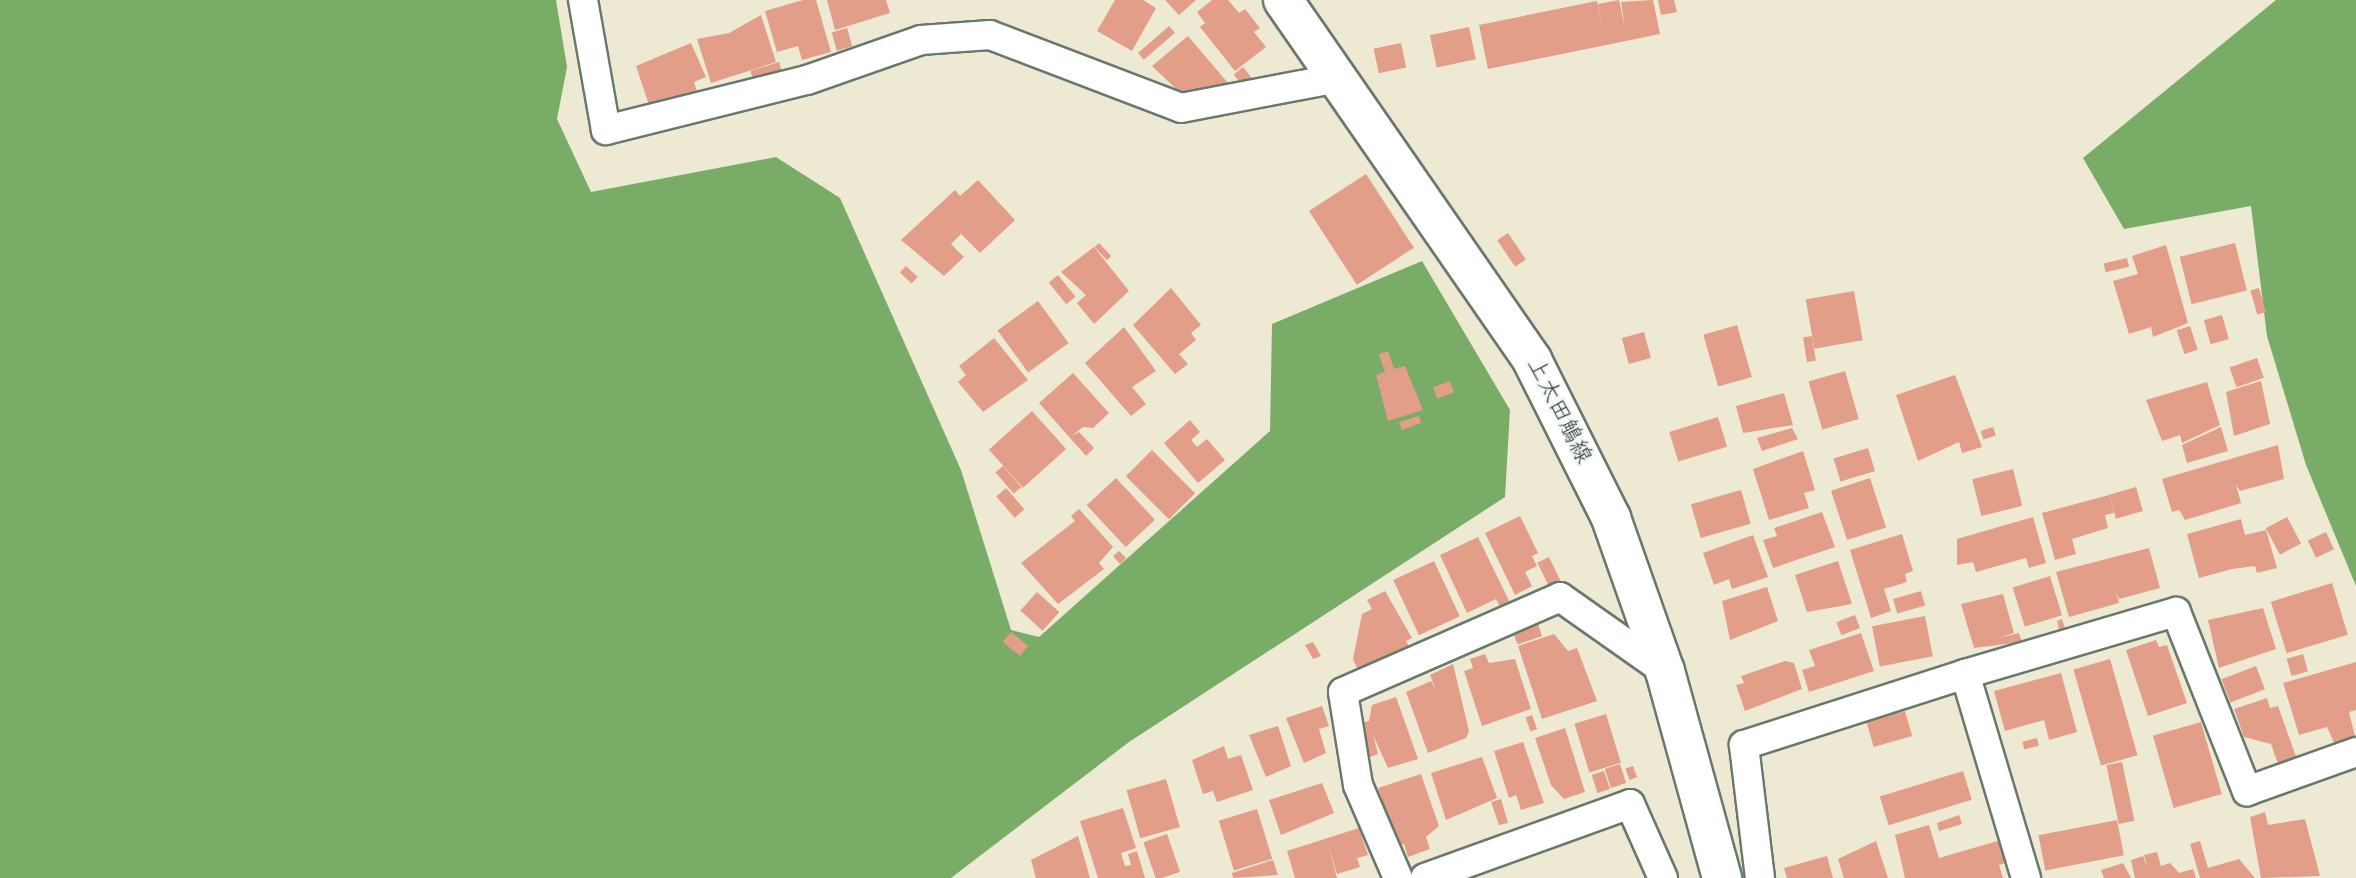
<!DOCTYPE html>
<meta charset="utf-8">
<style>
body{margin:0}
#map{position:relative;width:2356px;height:878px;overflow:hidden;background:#eee9d3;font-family:Dekko,"Klee One",sans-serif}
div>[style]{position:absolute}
.forest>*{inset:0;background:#79ac67}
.building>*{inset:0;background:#e29e88;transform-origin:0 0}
.roads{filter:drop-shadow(2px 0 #67796c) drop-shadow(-2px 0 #67796c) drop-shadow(0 2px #67796c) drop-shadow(0 -2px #67796c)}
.minor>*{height:28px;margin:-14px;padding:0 14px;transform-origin:14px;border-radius:14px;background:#fff}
.secondary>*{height:38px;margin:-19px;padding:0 19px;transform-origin:19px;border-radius:19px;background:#fff}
span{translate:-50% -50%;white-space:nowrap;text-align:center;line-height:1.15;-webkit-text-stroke:5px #f6f6f2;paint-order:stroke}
.street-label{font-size:23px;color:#1f3d34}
</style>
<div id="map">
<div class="forest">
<div style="clip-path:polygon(0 0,556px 0,567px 67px,557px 119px,591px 192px,776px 157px,840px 198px,961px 470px,1011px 630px,1039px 637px,1270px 431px,1272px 324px,1422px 261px,1510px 410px,1505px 497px,1129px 742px,951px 878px,0 878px)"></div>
<div style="clip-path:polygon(2276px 0,2356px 0,2356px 586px,2306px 465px,2267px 336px,2251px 206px,2124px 229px,2083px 158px)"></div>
</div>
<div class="building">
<div style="clip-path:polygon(803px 0,816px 0,831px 52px,802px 60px,798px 46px,777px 52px,765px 11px)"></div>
<div style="clip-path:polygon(827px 0,886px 0,890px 13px,835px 30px)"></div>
<div style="clip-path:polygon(1115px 0,1143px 0,1156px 8px,1132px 51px,1097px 31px)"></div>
<div style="clip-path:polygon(1165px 0,1196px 0,1179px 15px)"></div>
<div style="clip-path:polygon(1212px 0,1228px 0,1239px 13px,1245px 9px,1260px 28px,1254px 32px,1266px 47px,1235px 71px,1200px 27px,1205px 23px,1197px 12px)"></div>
<div style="clip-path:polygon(1619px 0,1625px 28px,1621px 2px,1653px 0,1660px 34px,1488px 69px,1479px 25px,1597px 1px,1602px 27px,1598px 4px)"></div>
<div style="clip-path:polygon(1658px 0,1674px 0,1677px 12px,1661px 15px)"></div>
<div style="clip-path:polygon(761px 15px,776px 62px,711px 83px,697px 39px,729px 33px)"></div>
<div style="left:1169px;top:26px;width:9px;height:41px;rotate:49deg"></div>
<div style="left:1469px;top:27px;width:33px;height:40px;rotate:78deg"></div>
<div style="left:847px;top:28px;width:19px;height:16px;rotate:74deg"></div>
<div style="clip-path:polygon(1188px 36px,1228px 83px,1190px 102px,1152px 66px)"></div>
<div style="clip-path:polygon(691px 43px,706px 77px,694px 82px,698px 95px,652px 114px,636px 66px)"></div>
<div style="left:1401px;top:43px;width:25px;height:28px;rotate:78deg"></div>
<div style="left:779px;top:62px;width:14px;height:30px;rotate:73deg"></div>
<div style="left:1243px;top:67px;width:14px;height:12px;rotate:51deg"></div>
<div style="left:1366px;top:174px;width:88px;height:68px;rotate:57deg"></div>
<div style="clip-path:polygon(978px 180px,1015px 220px,980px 253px,961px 234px,951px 244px,964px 257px,944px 276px,901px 240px,955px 190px,960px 196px)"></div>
<div style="left:1508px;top:233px;width:32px;height:13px;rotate:56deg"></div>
<div style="left:1099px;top:243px;width:18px;height:6px;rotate:47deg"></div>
<div style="left:2235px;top:243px;width:49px;height:57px;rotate:76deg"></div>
<div style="clip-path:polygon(2166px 245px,2188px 323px,2153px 337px,2151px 327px,2129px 334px,2113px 281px,2138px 274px,2132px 256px)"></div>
<div style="clip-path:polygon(1094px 247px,1129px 291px,1094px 324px,1077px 303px,1086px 295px,1061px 272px)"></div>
<div style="left:2127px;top:258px;width:9px;height:24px;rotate:77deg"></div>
<div style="left:906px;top:266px;width:16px;height:9px;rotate:43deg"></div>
<div style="left:1058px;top:275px;width:28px;height:12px;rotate:51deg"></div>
<div style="clip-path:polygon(1171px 288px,1201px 325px,1191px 333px,1196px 340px,1179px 354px,1188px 364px,1175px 374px,1133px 325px)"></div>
<div style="left:2259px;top:288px;width:25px;height:9px;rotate:74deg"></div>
<div style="left:1854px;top:291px;width:50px;height:49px;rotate:80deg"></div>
<div style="left:1038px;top:301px;width:52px;height:50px;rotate:54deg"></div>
<div style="left:2222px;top:315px;width:25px;height:19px;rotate:74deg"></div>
<div style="left:1737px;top:325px;width:54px;height:35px;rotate:74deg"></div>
<div style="left:2190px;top:326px;width:25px;height:14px;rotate:72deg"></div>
<div style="clip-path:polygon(1124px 327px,1156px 371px,1132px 387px,1146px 404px,1131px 416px,1085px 363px)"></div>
<div style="left:1644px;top:332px;width:27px;height:23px;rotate:75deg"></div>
<div style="left:1812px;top:336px;width:25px;height:9px;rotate:81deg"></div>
<div style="clip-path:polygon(994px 338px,1028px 380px,983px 412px,958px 382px,966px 375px,959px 366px)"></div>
<div style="clip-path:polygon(1388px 351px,1394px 369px,1405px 366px,1423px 410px,1388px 421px,1376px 375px,1385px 372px,1379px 354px)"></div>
<div style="left:2257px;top:358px;width:21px;height:29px;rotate:71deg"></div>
<div style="left:1845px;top:371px;width:50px;height:38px;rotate:74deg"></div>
<div style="clip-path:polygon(1073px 373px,1109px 413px,1093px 428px,1083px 427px,1072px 436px,1079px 432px,1094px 448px,1086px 456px,1039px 403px)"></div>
<div style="clip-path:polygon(1955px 375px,1982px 447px,1962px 453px,1959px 442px,1918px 461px,1896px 395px)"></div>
<div style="left:1450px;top:381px;width:12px;height:18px;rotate:70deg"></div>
<div style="clip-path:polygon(2261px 381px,2270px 424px,2234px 436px,2226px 392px)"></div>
<div style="clip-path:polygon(2207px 382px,2220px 425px,2182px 443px,2180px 435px,2162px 441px,2146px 400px)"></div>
<div style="clip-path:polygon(1784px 393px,1793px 425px,1743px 433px,1736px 406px)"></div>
<div style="left:1032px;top:411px;width:51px;height:58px;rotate:48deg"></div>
<div style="clip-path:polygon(1419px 416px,1421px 423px,1402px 430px,1399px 422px)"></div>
<div style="left:1718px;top:417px;width:31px;height:51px;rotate:73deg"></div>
<div style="clip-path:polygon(1190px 420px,1200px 432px,1191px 440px,1197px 447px,1207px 439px,1225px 460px,1198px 483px,1164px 443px)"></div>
<div style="left:1993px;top:427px;width:9px;height:13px;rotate:72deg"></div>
<div style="clip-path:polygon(2221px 427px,2228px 451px,2187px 463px,2182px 445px)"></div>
<div style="clip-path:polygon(1792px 428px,1798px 439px,1762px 451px,1757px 438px)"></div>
<div style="clip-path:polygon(2278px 445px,2284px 479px,2240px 491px,2236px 485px,2241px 503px,2185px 520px,2179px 510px,2172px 512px,2162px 479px)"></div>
<div style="left:1868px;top:448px;width:24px;height:36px;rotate:73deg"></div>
<div style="left:1152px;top:450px;width:61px;height:37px;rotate:45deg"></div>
<div style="clip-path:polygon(1803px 451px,1815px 490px,1804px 493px,1809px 508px,1769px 520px,1753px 469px)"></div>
<div style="left:1003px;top:466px;width:28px;height:10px;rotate:49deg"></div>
<div style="left:2013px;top:469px;width:38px;height:42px;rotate:76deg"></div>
<div style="left:1116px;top:478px;width:57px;height:40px;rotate:47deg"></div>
<div style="left:1870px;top:478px;width:52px;height:41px;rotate:72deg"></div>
<div style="left:2136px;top:487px;width:25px;height:28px;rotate:74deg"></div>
<div style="left:1006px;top:488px;width:28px;height:13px;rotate:49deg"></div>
<div style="left:1741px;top:490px;width:35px;height:52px;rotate:74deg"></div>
<div style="clip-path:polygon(2109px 495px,2114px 513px,2105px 515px,2108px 528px,2072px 539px,2076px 554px,2055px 560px,2042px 513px)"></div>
<div style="clip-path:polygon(1079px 509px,1113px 547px,1099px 563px,1104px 569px,1058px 604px,1021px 563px,1075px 521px,1071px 516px)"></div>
<div style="clip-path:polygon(1822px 512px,1835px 547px,1773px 568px,1763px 540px,1777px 536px,1774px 528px)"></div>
<div style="clip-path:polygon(1520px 516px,1538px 553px,1532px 556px,1537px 566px,1525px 572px,1532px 586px,1515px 595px,1485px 533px)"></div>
<div style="clip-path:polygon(2033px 517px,2046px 563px,2029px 568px,2026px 558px,1976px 572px,1973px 562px,1957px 565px,1957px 539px)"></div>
<div style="left:2287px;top:517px;width:30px;height:24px;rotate:62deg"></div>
<div style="clip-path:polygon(2241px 519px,2245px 535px,2266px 530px,2277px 568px,2257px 573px,2255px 566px,2232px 569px,2199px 578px,2187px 534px)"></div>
<div style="left:2326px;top:532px;width:19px;height:20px;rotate:65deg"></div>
<div style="clip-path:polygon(1902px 534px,1913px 571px,1905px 574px,1907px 582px,1884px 589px,1891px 611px,1871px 618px,1850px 550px)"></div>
<div style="clip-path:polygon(1753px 535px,1768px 577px,1732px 589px,1729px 579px,1714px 585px,1703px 553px)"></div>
<div style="clip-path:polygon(1478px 537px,1512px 607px,1502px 612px,1496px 599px,1467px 613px,1440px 555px)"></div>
<div style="clip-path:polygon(2149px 548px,2160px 588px,2119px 599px,2116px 591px,2119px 603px,2069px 617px,2056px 572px)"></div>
<div style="clip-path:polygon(1119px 551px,1126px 558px,1120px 564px,1113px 556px)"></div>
<div style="left:1549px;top:557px;width:28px;height:13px;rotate:64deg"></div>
<div style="left:1434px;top:561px;width:61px;height:45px;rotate:65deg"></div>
<div style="clip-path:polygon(1838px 561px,1852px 604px,1807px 612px,1795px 575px)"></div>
<div style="left:2050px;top:576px;width:41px;height:39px;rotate:73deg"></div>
<div style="left:2332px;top:583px;width:54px;height:64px;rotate:73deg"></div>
<div style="clip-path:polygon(1767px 587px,1778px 621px,1730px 640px,1722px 601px)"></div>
<div style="clip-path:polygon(1385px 591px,1412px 638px,1406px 641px,1411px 650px,1359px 673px,1353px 659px,1362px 614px,1372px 609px,1367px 600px)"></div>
<div style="left:1921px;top:591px;width:15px;height:29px;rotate:74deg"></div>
<div style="left:1037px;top:592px;width:30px;height:25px;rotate:42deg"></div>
<div style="clip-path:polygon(2003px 594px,2014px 633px,1995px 639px,2019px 633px,2022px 642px,1974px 648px,1961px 604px)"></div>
<div style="clip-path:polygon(2263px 608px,2276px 649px,2219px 668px,2208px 620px)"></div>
<div style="left:1855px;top:615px;width:14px;height:20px;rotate:69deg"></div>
<div style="left:1925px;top:616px;width:41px;height:54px;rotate:79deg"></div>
<div style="clip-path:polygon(2062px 619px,2066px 631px,2060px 633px,2057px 621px)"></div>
<div style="left:1538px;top:624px;width:13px;height:26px;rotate:72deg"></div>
<div style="left:1011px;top:632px;width:22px;height:13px;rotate:39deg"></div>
<div style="clip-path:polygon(1861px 633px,1874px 671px,1809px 692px,1802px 670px,1815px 666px,1809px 650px)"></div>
<div style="clip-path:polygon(1554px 634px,1568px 651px,1577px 648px,1597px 701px,1542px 719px,1518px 646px)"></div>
<div style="clip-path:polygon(2156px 640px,2159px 647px,2167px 645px,2187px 703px,2148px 716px,2126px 650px)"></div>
<div style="clip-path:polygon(1313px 642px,1321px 656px,1313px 659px,1305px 645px)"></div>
<div style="clip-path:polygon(1485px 654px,1489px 663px,1515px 659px,1531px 709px,1482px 726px,1464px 671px,1473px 668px,1470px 659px)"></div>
<div style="left:2303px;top:654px;width:18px;height:17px;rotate:74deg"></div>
<div style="left:2110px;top:659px;width:100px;height:38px;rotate:74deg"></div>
<div style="clip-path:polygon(1785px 661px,1794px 663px,1802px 689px,1745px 711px,1736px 685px,1744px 683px,1741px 676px)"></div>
<div style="clip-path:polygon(2356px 662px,2356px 710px,2349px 712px,2356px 741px,2337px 749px,2327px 727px,2299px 735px,2283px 683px)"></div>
<div style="clip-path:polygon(1453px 664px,1469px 731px,1466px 738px,1428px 753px,1406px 692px,1431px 681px,1436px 691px,1430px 675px)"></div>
<div style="left:2256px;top:666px;width:25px;height:37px;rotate:69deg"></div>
<div style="clip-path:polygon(2061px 673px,2077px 732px,2049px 740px,2044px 720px,2005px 731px,1994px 691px)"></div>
<div style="clip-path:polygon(1396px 697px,1418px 759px,1388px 768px,1373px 735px,1378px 754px,1370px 757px,1360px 723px,1369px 721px,1372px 705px)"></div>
<div style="clip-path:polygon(2267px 698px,2270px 708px,2278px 706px,2299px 765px,2281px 772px,2271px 744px,2244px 737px,2234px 709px)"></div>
<div style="clip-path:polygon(1322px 706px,1329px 726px,1319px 729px,1326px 753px,1304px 763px,1286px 718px)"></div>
<div style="left:1905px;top:711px;width:26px;height:40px;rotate:74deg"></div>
<div style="left:1606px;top:714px;width:51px;height:33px;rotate:73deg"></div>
<div style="left:1532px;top:715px;width:15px;height:7px;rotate:70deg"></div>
<div style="left:2201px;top:722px;width:75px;height:50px;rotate:74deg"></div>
<div style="clip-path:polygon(1278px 726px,1291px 766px,1266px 777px,1249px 735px)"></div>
<div style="clip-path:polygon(1565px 728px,1585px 792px,1564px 799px,1551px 785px,1535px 738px)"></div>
<div style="left:2037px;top:738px;width:8px;height:15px;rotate:76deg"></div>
<div style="clip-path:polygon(1523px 742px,1544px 803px,1521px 810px,1516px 795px,1509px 798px,1494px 751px)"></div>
<div style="clip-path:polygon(1224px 746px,1228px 759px,1241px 755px,1253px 790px,1217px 802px,1213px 791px,1203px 794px,1192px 760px)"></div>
<div style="clip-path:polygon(1482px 757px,1497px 798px,1446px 820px,1431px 773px)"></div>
<div style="left:2122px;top:762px;width:60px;height:16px;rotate:78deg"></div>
<div style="left:1620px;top:764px;width:20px;height:16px;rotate:72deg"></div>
<div style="left:1633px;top:766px;width:12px;height:8px;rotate:70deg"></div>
<div style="left:1604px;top:771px;width:19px;height:13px;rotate:72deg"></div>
<div style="left:1963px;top:771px;width:30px;height:87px;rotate:73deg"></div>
<div style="clip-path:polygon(1421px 774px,1439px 826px,1426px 837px,1430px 849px,1408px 857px,1404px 844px,1398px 846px,1378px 788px)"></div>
<div style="left:1166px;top:779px;width:50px;height:41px;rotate:74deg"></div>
<div style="clip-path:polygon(1322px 783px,1334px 813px,1281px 835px,1269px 800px)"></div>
<div style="clip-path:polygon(1501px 799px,1508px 823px,1499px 825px,1491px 802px)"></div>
<div style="clip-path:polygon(1123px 808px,1136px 848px,1121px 853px,1125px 866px,1131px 865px,1128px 854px,1137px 851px,1145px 878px,1098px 878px,1080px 821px)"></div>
<div style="left:1257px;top:809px;width:52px;height:40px;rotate:73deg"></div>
<div style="clip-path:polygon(2265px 812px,2268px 825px,2305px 819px,2320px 876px,2261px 878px,2250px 817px)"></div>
<div style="clip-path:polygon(1959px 815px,1962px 824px,1939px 831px,1937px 823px)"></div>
<div style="left:2117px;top:820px;width:36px;height:80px;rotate:79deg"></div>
<div style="clip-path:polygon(1929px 825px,1939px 858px,2001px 840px,2008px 862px,1999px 865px,2003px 878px,1905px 878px,1895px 835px)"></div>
<div style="clip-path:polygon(1359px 828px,1368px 855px,1357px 858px,1360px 867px,1337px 874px,1328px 844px,1337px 878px,1295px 878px,1287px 851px)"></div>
<div style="left:1167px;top:834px;width:40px;height:25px;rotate:71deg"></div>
<div style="clip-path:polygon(1078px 836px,1090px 878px,1036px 878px,1031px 860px)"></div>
<div style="clip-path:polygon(1876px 841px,1888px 878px,1844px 878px,1838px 859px)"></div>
<div style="clip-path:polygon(2200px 841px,2208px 868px,2239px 859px,2255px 878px,2200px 878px,2190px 844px)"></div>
<div style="clip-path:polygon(2157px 852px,2161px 866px,2170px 863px,2179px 873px,2193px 869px,2196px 878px,2135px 878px,2131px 860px,2143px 856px,2148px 869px,2144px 855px)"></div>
<div style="clip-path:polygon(1827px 856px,1833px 878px,1787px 878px,1784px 868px)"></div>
<div style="clip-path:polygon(1273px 860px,1278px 875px,1233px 878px,1232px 873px)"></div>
<div style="clip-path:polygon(2123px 863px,2131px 878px,2104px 878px,2101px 870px)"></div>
</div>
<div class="roads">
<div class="minor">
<div style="left:583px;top:0;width:132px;rotate:80deg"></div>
<div style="left:606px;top:130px;width:207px;rotate:-14deg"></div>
<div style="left:807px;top:80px;width:121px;rotate:-19.3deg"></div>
<div style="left:921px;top:40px;width:69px;rotate:-4.1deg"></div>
<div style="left:990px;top:35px;width:204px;rotate:20.9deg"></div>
<div style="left:1181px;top:108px;width:160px;rotate:-10.8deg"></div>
<div style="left:1398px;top:878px;width:101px;rotate:-113.3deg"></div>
<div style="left:1358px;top:785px;width:94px;rotate:-99.2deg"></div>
<div style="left:1343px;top:692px;width:237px;rotate:-23.6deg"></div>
<div style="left:1560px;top:597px;width:128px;rotate:35.2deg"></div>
<div style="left:1425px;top:878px;width:218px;rotate:-19.8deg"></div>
<div style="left:1630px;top:804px;width:81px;rotate:66deg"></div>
<div style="left:1760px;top:878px;width:134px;rotate:-96.9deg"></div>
<div style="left:1744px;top:745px;width:232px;rotate:-17.8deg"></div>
<div style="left:2026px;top:878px;width:213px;rotate:-106.6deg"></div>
<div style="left:1965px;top:674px;width:220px;rotate:-16.4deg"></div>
<div style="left:2176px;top:612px;width:193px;rotate:68.4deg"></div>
<div style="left:2247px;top:791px;width:116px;rotate:-19.7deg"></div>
</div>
<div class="secondary">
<div style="left:1283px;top:0;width:438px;rotate:55.3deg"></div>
<div style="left:1532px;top:360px;width:177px;rotate:63.4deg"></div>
<div style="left:1611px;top:518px;width:162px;rotate:70.6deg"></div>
<div style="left:1665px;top:671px;width:215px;rotate:74.6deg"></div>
</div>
</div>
<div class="street-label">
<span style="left:1557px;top:412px;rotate:63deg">上太田鵤線</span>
</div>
</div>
